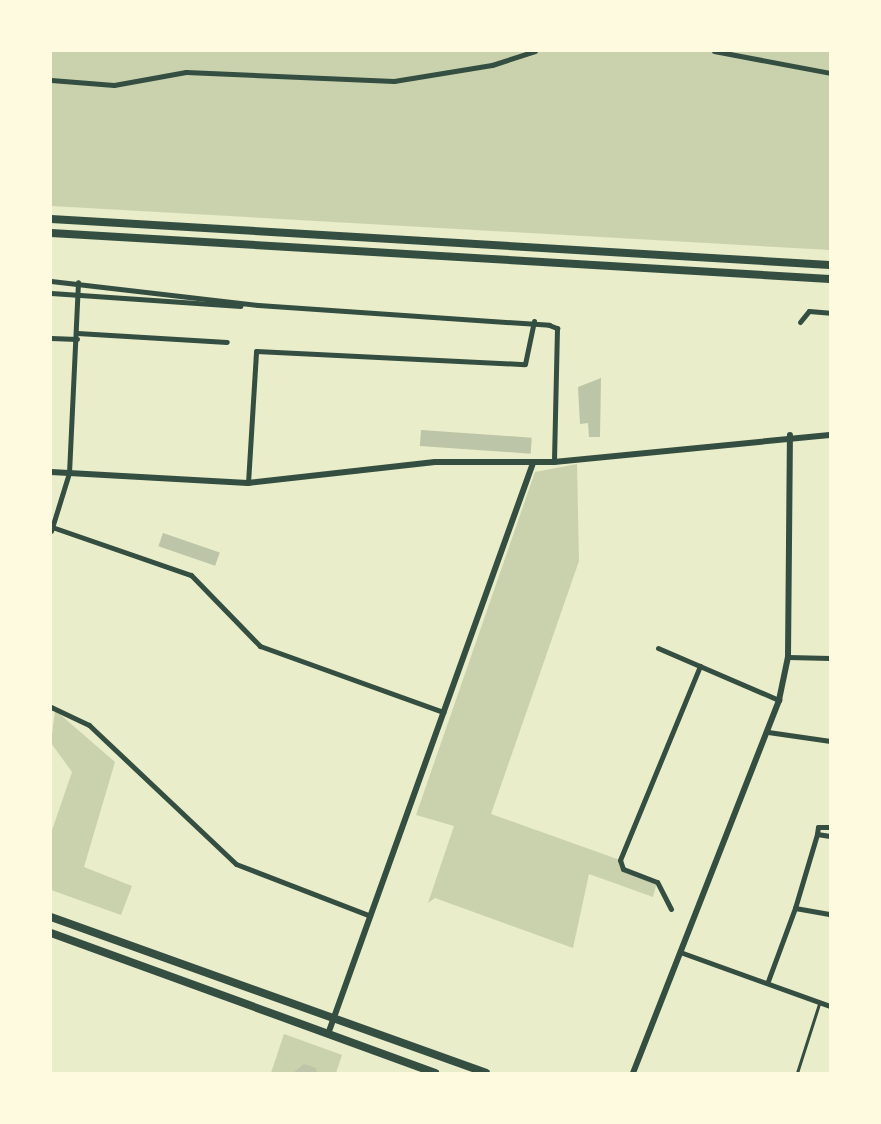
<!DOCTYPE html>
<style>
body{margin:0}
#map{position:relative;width:881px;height:1124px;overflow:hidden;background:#e9edc9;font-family:Overpass,sans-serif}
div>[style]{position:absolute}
.green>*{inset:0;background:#cad2ad}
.building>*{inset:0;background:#bcc5a7;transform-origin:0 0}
.service>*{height:2.5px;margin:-1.25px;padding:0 1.25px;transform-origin:1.25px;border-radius:1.25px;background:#344e41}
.minor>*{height:5px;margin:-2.5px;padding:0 2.5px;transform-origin:2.5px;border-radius:2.5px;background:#344e41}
.tertiary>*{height:6px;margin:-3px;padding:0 3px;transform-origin:3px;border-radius:3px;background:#344e41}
.primary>*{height:8px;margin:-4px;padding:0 4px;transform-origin:4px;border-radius:4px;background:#344e41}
.trunk>*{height:8px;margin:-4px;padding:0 4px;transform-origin:4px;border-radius:4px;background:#344e41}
span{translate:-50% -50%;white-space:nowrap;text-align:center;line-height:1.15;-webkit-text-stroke:7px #fefae0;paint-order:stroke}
.frame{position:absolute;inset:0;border:52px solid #fefae0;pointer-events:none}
</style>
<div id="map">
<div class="green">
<div style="clip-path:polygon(51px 51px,830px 51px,830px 250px,51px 206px)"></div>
<div style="clip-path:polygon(577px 464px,579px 561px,491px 814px,620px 860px,623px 870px,657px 882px,653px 897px,589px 874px,573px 948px,435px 898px,428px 903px,454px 826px,416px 815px,535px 472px)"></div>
<div style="clip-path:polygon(55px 710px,115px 762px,84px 867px,132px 886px,121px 915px,51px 890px,51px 833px,72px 772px,51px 743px)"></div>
<div style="clip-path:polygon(284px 1034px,342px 1055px,336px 1073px,271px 1073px)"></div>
</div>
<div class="building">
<div style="clip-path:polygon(601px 378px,600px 437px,589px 437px,588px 423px,580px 424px,578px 387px)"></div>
<div style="left:421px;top:430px;width:111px;height:16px;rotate:4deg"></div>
<div style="left:163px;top:533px;width:60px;height:14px;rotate:19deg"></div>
<div style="clip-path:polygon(304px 1064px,316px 1068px,317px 1073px,293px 1073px)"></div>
</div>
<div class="service">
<div style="left:797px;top:1073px;width:72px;rotate:-72.3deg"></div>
</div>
<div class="minor">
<div style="left:714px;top:51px;width:118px;rotate:10.7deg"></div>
<div style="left:51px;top:80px;width:63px;rotate:4.5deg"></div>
<div style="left:114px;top:85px;width:73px;rotate:-10.2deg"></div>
<div style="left:186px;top:72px;width:208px;rotate:2.5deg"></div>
<div style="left:394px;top:81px;width:99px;rotate:-9.3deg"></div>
<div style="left:492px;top:65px;width:45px;rotate:-18deg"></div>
<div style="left:51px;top:281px;width:208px;rotate:6.6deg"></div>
<div style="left:258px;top:305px;width:292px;rotate:3.9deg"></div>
<div style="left:549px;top:325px;width:9px;rotate:21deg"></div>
<div style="left:557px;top:328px;width:134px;rotate:91.3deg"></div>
<div style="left:51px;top:293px;width:190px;rotate:3.9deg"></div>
<div style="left:800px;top:322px;width:14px;rotate:-51deg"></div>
<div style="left:809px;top:311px;width:21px;rotate:5deg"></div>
<div style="left:77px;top:333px;width:150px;rotate:3.4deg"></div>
<div style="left:51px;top:338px;width:26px;rotate:2deg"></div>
<div style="left:248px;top:483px;width:132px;rotate:-86.5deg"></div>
<div style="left:256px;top:351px;width:269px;rotate:2.8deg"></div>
<div style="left:525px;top:364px;width:44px;rotate:-78.2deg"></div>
<div style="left:52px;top:527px;width:147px;rotate:19.1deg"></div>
<div style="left:191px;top:575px;width:99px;rotate:45.8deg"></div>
<div style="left:260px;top:646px;width:195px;rotate:19.8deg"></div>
<div style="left:51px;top:531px;width:61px;rotate:-72.8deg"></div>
<div style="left:69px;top:473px;width:191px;rotate:-87.3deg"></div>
<div style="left:658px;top:648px;width:132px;rotate:23.3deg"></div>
<div style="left:788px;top:657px;width:42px;rotate:1.4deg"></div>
<div style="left:51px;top:707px;width:42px;rotate:25.3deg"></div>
<div style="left:89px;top:725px;width:202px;rotate:43.4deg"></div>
<div style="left:236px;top:864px;width:142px;rotate:21.1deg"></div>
<div style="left:768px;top:732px;width:63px;rotate:8.3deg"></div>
<div style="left:817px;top:834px;width:7px;rotate:-82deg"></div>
<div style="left:818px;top:827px;width:12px"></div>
<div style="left:795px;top:908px;width:77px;rotate:-73.4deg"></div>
<div style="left:817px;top:834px;width:13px;rotate:9deg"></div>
<div style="left:671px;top:909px;width:30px;rotate:-117deg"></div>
<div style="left:657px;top:882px;width:36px;rotate:-159deg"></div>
<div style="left:623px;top:869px;width:9px;rotate:-108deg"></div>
<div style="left:620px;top:860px;width:210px;rotate:-67.6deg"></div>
<div style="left:680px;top:952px;width:159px;rotate:19.8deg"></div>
<div style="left:768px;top:981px;width:78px;rotate:-69.7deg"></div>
<div style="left:795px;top:908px;width:36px;rotate:10deg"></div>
</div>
<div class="tertiary">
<div style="left:51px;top:472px;width:197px;rotate:3.2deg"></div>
<div style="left:248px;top:483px;width:188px;rotate:-6.4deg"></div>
<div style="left:435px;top:462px;width:119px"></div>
<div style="left:554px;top:462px;width:277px;rotate:-5.6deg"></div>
<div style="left:328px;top:1034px;width:607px;rotate:-70.25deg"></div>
<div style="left:633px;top:1073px;width:401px;rotate:-68.6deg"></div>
<div style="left:779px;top:700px;width:44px;rotate:-78.2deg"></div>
<div style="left:788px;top:657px;width:222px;rotate:-89.5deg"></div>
</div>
<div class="primary">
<div style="left:51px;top:917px;width:462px;rotate:19.7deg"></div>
<div style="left:51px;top:933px;width:409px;rotate:20deg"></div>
</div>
<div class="trunk">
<div style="left:51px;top:219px;width:780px;rotate:3.38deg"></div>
<div style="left:51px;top:233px;width:780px;rotate:3.38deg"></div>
</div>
<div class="frame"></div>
</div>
